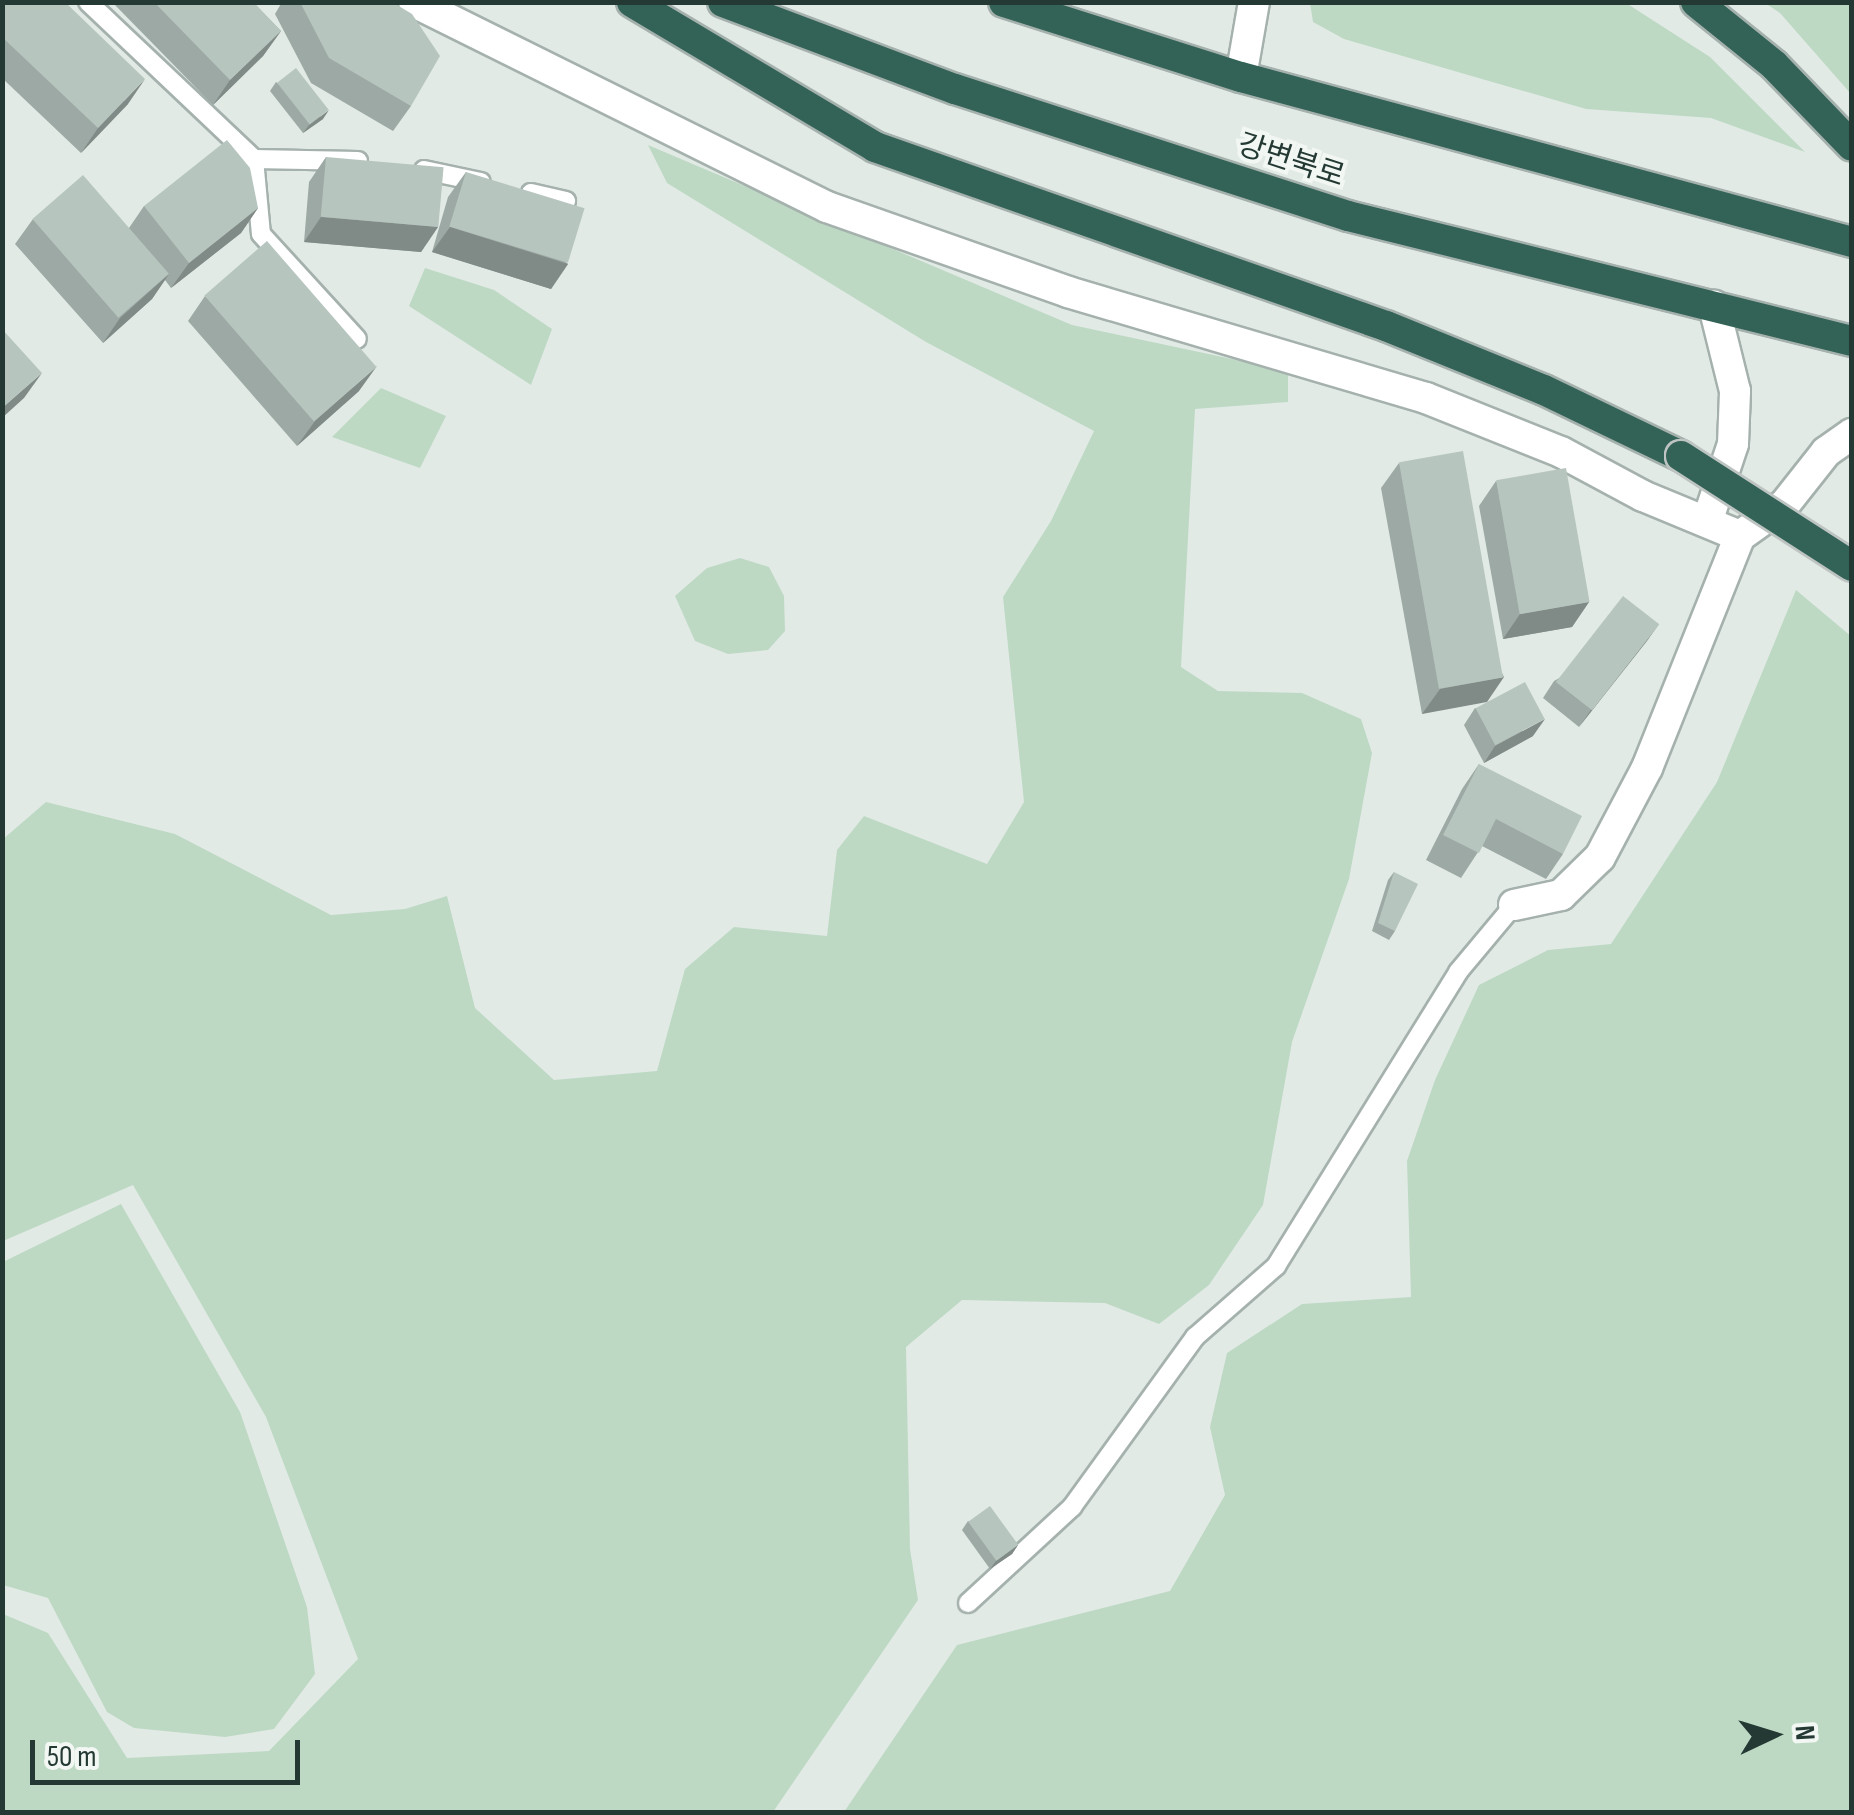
<!DOCTYPE html>
<meta charset="utf-8">
<style>
body{margin:0}
#map{position:relative;width:1854px;height:1815px;overflow:hidden;background:#e2eae6;font-family:"Sofia Sans Condensed","Noto Sans KR",sans-serif}
div>[style]{position:absolute}
.green>*{inset:0;background:#bdd9c4}
.roads{filter:drop-shadow(2px 0 #a5b1ad) drop-shadow(-2px 0 #a5b1ad) drop-shadow(0 2px #a5b1ad) drop-shadow(0 -2px #a5b1ad)}
.lane>*{height:18px;margin:-9px;padding:0 9px;transform-origin:9px;border-radius:9px;background:#fff}
.street>*{height:30px;margin:-15px;padding:0 15px;transform-origin:15px;border-radius:15px;background:#fff}
.highway>*{height:30px;margin:-15px;padding:0 15px;transform-origin:15px;border-radius:15px;background:#336257}
.bridges{filter:drop-shadow(2px 0 #bdc4c2) drop-shadow(-2px 0 #bdc4c2) drop-shadow(0 2px #bdc4c2) drop-shadow(0 -2px #bdc4c2)}
.highway-bridge>*{height:30px;margin:-15px;padding:0 15px;transform-origin:15px;border-radius:15px;background:#336257}
.wall>*{inset:0;background:#9da9a4}
.shaded-wall>*{inset:0;background:#808a86}
.building>*{inset:0;background:#b7c5bf;transform-origin:0 0}
span{translate:-50% -50%;white-space:nowrap;text-align:center;line-height:1.15;-webkit-text-stroke:8px #f2f7f4;paint-order:stroke}
.street-label{font-size:30px;color:#243933}
.frame{position:absolute;inset:0;border:5px solid #243933;pointer-events:none}
.north{position:absolute;left:1724px;top:1685px;width:100px;height:100px;-webkit-text-stroke:8px #f2f7f4;paint-order:stroke;rotate:86deg;font-size:28px;font-weight:700;line-height:40px;text-align:center;color:#243933}
.north::after{content:'';display:block;margin:auto;width:35px;height:45px;background:#243933;clip-path:polygon(50% 0,100% 100%,50% 72%,0 100%)}
.scale{position:absolute;left:30px;top:1740px;width:270px;height:45px;box-sizing:border-box;border:5px solid #243933;border-top:0;padding-left:12px;font-size:30px;line-height:35px;white-space:nowrap;color:#243933;-webkit-text-stroke:8px #f2f7f4;paint-order:stroke}
</style>
<div id="map">
<div class="green">
<div style="clip-path:polygon(1310px 3px,1626px 3px,1710px 57px,1805px 152px,1711px 118px,1586px 109px,1344px 39px,1313px 22px)"></div>
<div style="clip-path:polygon(1765px 3px,1851px 3px,1851px 94px,1780px 13px)"></div>
<div style="clip-path:polygon(648px 145px,1072px 325px,1288px 371px,1288px 402px,1195px 409px,1181px 667px,1218px 691px,1302px 693px,1361px 719px,1372px 753px,1349px 879px,1292px 1042px,1263px 1205px,1209px 1285px,1159px 1324px,1105px 1303px,962px 1300px,906px 1347px,910px 1549px,918px 1600px,773px 1812px,3px 1812px,3px 1614px,48px 1633px,127px 1758px,269px 1751px,358px 1659px,266px 1417px,133px 1185px,3px 1241px,2px 840px,46px 802px,175px 834px,331px 915px,405px 909px,447px 896px,475px 1008px,554px 1080px,657px 1071px,685px 969px,734px 927px,827px 936px,837px 850px,864px 816px,987px 864px,1024px 802px,1003px 597px,1051px 521px,1094px 431px,926px 342px,667px 183px)"></div>
<div style="clip-path:polygon(425px 268px,494px 290px,552px 329px,531px 385px,409px 306px)"></div>
<div style="clip-path:polygon(381px 388px,446px 416px,420px 468px,332px 437px)"></div>
<div style="clip-path:polygon(740px 558px,769px 567px,784px 596px,785px 631px,768px 650px,728px 654px,695px 641px,675px 596px,707px 568px)"></div>
<div style="clip-path:polygon(1796px 590px,1852px 637px,1851px 1812px,844px 1812px,957px 1645px,1170px 1591px,1225px 1495px,1210px 1427px,1227px 1353px,1302px 1304px,1411px 1297px,1407px 1161px,1435px 1080px,1479px 985px,1548px 950px,1611px 944px,1717px 782px)"></div>
<div style="clip-path:polygon(121px 1204px,240px 1412px,307px 1607px,315px 1674px,274px 1729px,225px 1737px,134px 1728px,107px 1712px,48px 1598px,3px 1585px,3px 1262px)"></div>
</div>
<div class="roads">
<div class="lane">
<div style="left:88px;top:2px;width:228px;rotate:43.4deg"></div>
<div style="left:254px;top:159px;width:75px;rotate:84.7deg"></div>
<div style="left:261px;top:234px;width:142px;rotate:47.6deg"></div>
<div style="left:254px;top:159px;width:104px;rotate:1.1deg"></div>
<div style="left:424px;top:170px;width:58px;rotate:11.9deg"></div>
<div style="left:531px;top:193px;width:36px;rotate:13deg"></div>
<div style="left:968px;top:1603px;width:142px;rotate:-42.7deg"></div>
<div style="left:1072px;top:1507px;width:210px;rotate:-54.1deg"></div>
<div style="left:1195px;top:1337px;width:108px;rotate:-41.2deg"></div>
<div style="left:1276px;top:1266px;width:346px;rotate:-58.2deg"></div>
<div style="left:1458px;top:972px;width:87px;rotate:-50.1deg"></div>
</div>
<div class="street">
<div style="left:414px;top:2px;width:461px;rotate:26.4deg"></div>
<div style="left:827px;top:207px;width:256px;rotate:19.4deg"></div>
<div style="left:1068px;top:292px;width:373px;rotate:16.5deg"></div>
<div style="left:1426px;top:398px;width:145px;rotate:21.8deg"></div>
<div style="left:1561px;top:452px;width:93px;rotate:28.2deg"></div>
<div style="left:1643px;top:496px;width:105px;rotate:22.4deg"></div>
<div style="left:1241px;top:77px;width:76px;rotate:-80.2deg"></div>
<div style="left:1707px;top:522px;width:82px;rotate:-71.6deg"></div>
<div style="left:1733px;top:444px;width:53px;rotate:-87.8deg"></div>
<div style="left:1735px;top:391px;width:88px;rotate:-103.9deg"></div>
<div style="left:1514px;top:905px;width:48px;rotate:-12deg"></div>
<div style="left:1561px;top:895px;width:54px;rotate:-44.3deg"></div>
<div style="left:1600px;top:857px;width:101px;rotate:-62.2deg"></div>
<div style="left:1647px;top:768px;width:250px;rotate:-68.2deg"></div>
<div style="left:1740px;top:536px;width:55px;rotate:-35.4deg"></div>
<div style="left:1785px;top:504px;width:66px;rotate:-51.7deg"></div>
<div style="left:1826px;top:452px;width:32px;rotate:-35deg"></div>
</div>
<div class="highway">
<div style="left:632px;top:2px;width:283px;rotate:30.8deg"></div>
<div style="left:875px;top:147px;width:541px;rotate:19.31deg"></div>
<div style="left:1386px;top:326px;width:170px;rotate:22.1deg"></div>
<div style="left:1544px;top:390px;width:152px;rotate:25.7deg"></div>
<div style="left:723px;top:2px;width:248px;rotate:20.6deg"></div>
<div style="left:955px;top:89px;width:413px;rotate:17.9deg"></div>
<div style="left:1348px;top:216px;width:519px;rotate:13.93deg"></div>
<div style="left:1004px;top:2px;width:249px;rotate:17.6deg"></div>
<div style="left:1241px;top:77px;width:633px;rotate:15.11deg"></div>
<div style="left:1696px;top:2px;width:100px;rotate:38.9deg"></div>
<div style="left:1774px;top:65px;width:112px;rotate:46.1deg"></div>
</div>
</div>
<div class="bridges">
<div class="highway-bridge">
<div style="left:1681px;top:456px;width:203px;rotate:32.8deg"></div>
</div>
</div>
<div class="wall">
<div style="clip-path:polygon(2px 2px,128px 104px,81px 153px,2px 78px)"></div>
<div style="clip-path:polygon(112px 2px,253px 2px,281px 31px,263px 56px,213px 105px)"></div>
<div style="clip-path:polygon(282px 2px,392px 2px,411px 106px,393px 131px,311px 83px,275px 14px)"></div>
<div style="clip-path:polygon(276px 82px,323px 119px,303px 133px,270px 91px)"></div>
<div style="clip-path:polygon(326px 157px,438px 227px,421px 252px,304px 242px,309px 182px)"></div>
<div style="clip-path:polygon(466px 172px,568px 264px,551px 289px,432px 252px,448px 197px)"></div>
<div style="clip-path:polygon(144px 206px,258px 208px,241px 233px,171px 288px,165px 280px,152px 299px,103px 343px,15px 244px,33px 219px,129px 228px)"></div>
<div style="clip-path:polygon(205px 296px,359px 391px,297px 446px,188px 321px)"></div>
<div style="clip-path:polygon(1399px 463px,1504px 677px,1422px 714px,1381px 488px)"></div>
<div style="clip-path:polygon(1496px 481px,1589px 602px,1572px 627px,1503px 639px,1479px 506px)"></div>
<div style="clip-path:polygon(1659px 624px,1579px 727px,1543px 698px,1554px 681px)"></div>
<div style="clip-path:polygon(1475px 708px,1533px 736px,1484px 763px,1464px 725px)"></div>
<div style="clip-path:polygon(1479px 764px,1563px 854px,1546px 879px,1482px 846px,1461px 878px,1426px 860px,1462px 789px)"></div>
<div style="clip-path:polygon(1394px 872px,1395px 931px,1389px 940px,1372px 931px,1388px 880px)"></div>
<div style="clip-path:polygon(968px 1521px,1018px 1545px,1012px 1554px,990px 1569px,962px 1530px)"></div>
</div>
<div class="shaded-wall">
<div style="clip-path:polygon(281px 31px,263px 56px,213px 105px,230px 80px)"></div>
<div style="clip-path:polygon(145px 79px,128px 104px,81px 153px,98px 128px)"></div>
<div style="clip-path:polygon(329px 110px,323px 119px,303px 133px,309px 125px)"></div>
<div style="clip-path:polygon(258px 208px,241px 233px,171px 288px,189px 263px)"></div>
<div style="clip-path:polygon(321px 217px,438px 227px,421px 252px,304px 242px)"></div>
<div style="clip-path:polygon(450px 227px,568px 264px,551px 289px,432px 252px)"></div>
<div style="clip-path:polygon(169px 274px,152px 299px,103px 343px,120px 318px)"></div>
<div style="clip-path:polygon(377px 366px,359px 391px,297px 446px,315px 421px)"></div>
<div style="clip-path:polygon(42px 373px,24px 398px,2px 418px,2px 408px)"></div>
<div style="clip-path:polygon(1589px 602px,1572px 627px,1503px 639px,1520px 614px)"></div>
<div style="clip-path:polygon(1659px 624px,1647px 641px,1579px 727px,1591px 710px)"></div>
<div style="clip-path:polygon(1504px 677px,1487px 702px,1422px 714px,1440px 689px)"></div>
<div style="clip-path:polygon(1545px 719px,1533px 736px,1484px 763px,1495px 746px)"></div>
<div style="clip-path:polygon(1018px 1545px,1012px 1554px,990px 1569px,996px 1561px)"></div>
</div>
<div class="building">
<div style="clip-path:polygon(2px 2px,65px 2px,145px 79px,98px 128px,2px 37px)"></div>
<div style="clip-path:polygon(154px 2px,253px 2px,281px 31px,230px 80px)"></div>
<div style="clip-path:polygon(300px 2px,392px 2px,412px 14px,440px 56px,411px 106px,329px 58px)"></div>
<div style="left:296px;top:68px;width:53px;height:24px;rotate:52deg"></div>
<div style="clip-path:polygon(227px 140px,250px 168px,258px 208px,189px 263px,144px 206px)"></div>
<div style="left:326px;top:157px;width:118px;height:60px;rotate:5deg"></div>
<div style="left:466px;top:172px;width:124px;height:57px;rotate:17deg"></div>
<div style="left:83px;top:175px;width:131px;height:67px;rotate:49deg"></div>
<div style="left:267px;top:241px;width:167px;height:83px;rotate:49deg"></div>
<div style="clip-path:polygon(2px 329px,42px 373px,2px 408px)"></div>
<div style="left:1463px;top:451px;width:230px;height:65px;rotate:80deg"></div>
<div style="left:1566px;top:468px;width:136px;height:71px;rotate:80deg"></div>
<div style="left:1623px;top:596px;width:46px;height:109px;rotate:38deg"></div>
<div style="left:1525px;top:682px;width:42px;height:56px;rotate:62deg"></div>
<div style="clip-path:polygon(1479px 764px,1582px 816px,1563px 854px,1496px 819px,1479px 853px,1443px 835px)"></div>
<div style="clip-path:polygon(1394px 872px,1418px 884px,1395px 931px,1378px 923px)"></div>
<div style="left:990px;top:1506px;width:48px;height:27px;rotate:54deg"></div>
</div>
<div class="street-label">
<span style="left:1291px;top:161px;rotate:18deg">강변북로</span>
</div>
<div class="frame"></div>
<div class="north">N</div>
<div class="scale">50 m</div>
</div>
